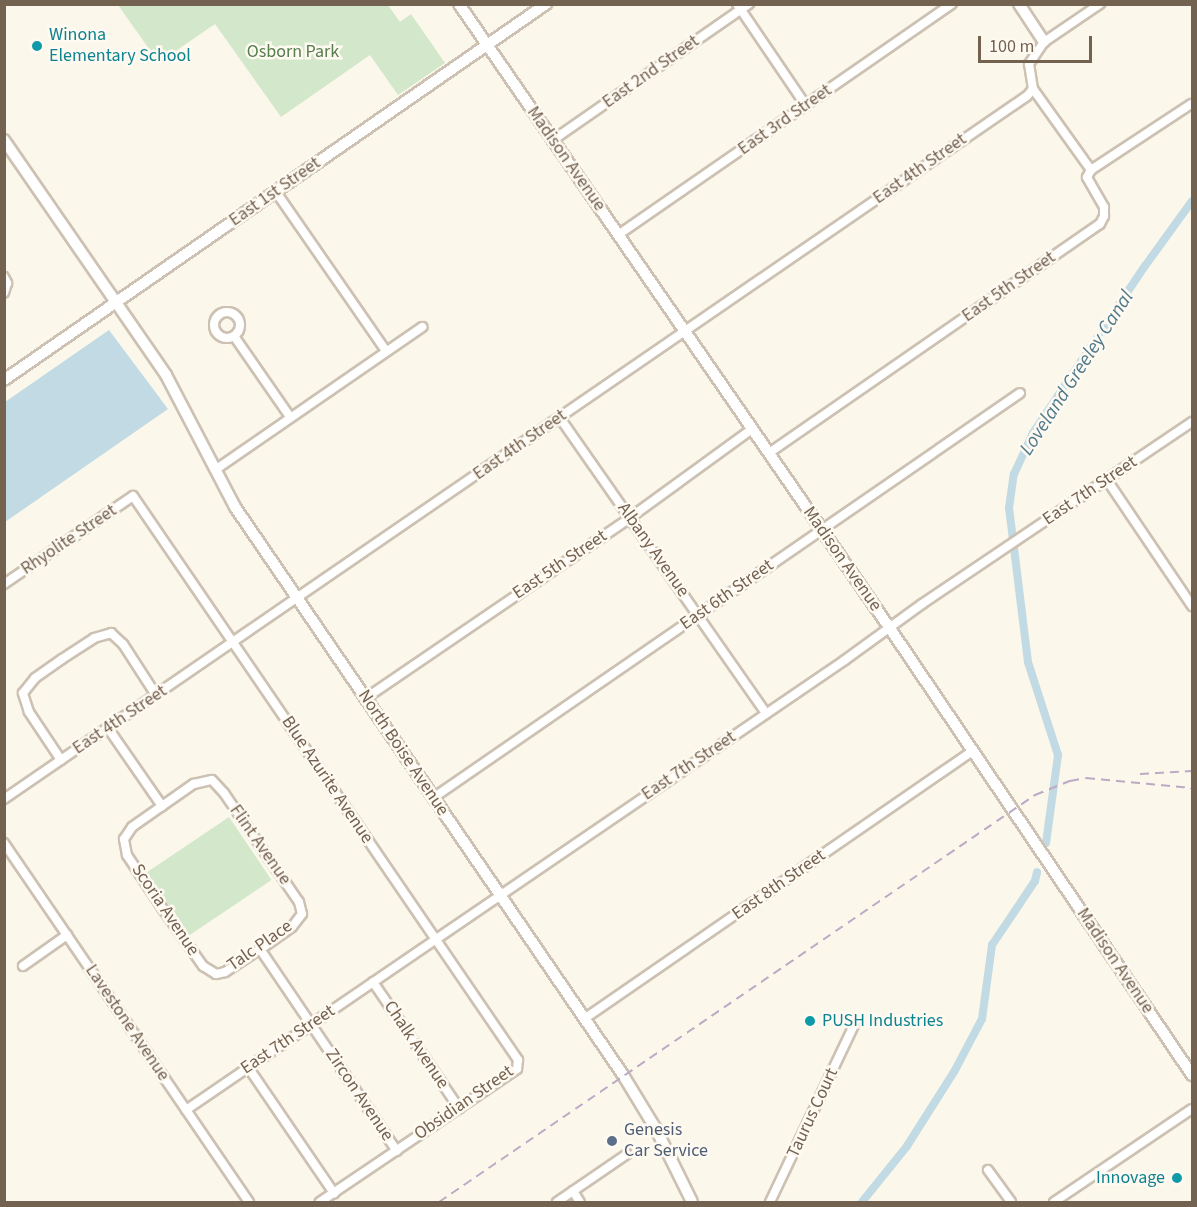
<!DOCTYPE html>
<style>
body{margin:0}
#map{position:relative;width:1197px;height:1207px;overflow:hidden;background:#fbf7eb;font-family:"Source Sans 3",sans-serif}
div>[style]{position:absolute}
.green>*{inset:0;background:#d3e8ca;transform-origin:0 0}
.water>*{inset:0;background:#c1dae3}
.canal>*{height:8px;margin:-4px;padding:0 4px;transform-origin:4px;border-radius:4px;background:#c1dae3}
.roads{filter:drop-shadow(2px 0 #ccc1b2) drop-shadow(-2px 0 #ccc1b2) drop-shadow(0 2px #ccc1b2) drop-shadow(0 -2px #ccc1b2)}
.street>*{height:8px;margin:-4px;padding:0 4px;transform-origin:4px;border-radius:4px;background:#fff}
.street>.ring{margin:-4px;padding:0;box-sizing:content-box;background:none;border:8px solid #fff;border-radius:50%}
.secondary>*{height:10px;margin:-5px;padding:0 5px;transform-origin:5px;border-radius:5px;background:#fff}
.rail>*{height:2px;margin-top:-1px;transform-origin:0;background:repeating-linear-gradient(90deg,#bcaac5 0 9px,transparent 0 15px)}
.dots>*{width:16px;height:16px;translate:-50% -50%;box-sizing:border-box;border:3px solid #fefaf2;border-radius:50%}
span{translate:-50% -50%;white-space:nowrap;text-align:center;line-height:1.15;-webkit-text-stroke:5px #fefaf2;paint-order:stroke}
.culture-label{font-size:18px;color:#0d838f}
.left{translate:0 -50%;text-align:left}
.right{translate:-100% -50%;text-align:right}
.park-label{font-size:18px;color:#547e4c}
.street-label{font-size:18px;color:#746250}
.service-label{font-size:18px;color:#4e5e75}
.water-label{font-size:20px;color:#4f798b;font-style:italic}
.frame{position:absolute;inset:0;border:6px solid #746250;pointer-events:none}
.scale{position:absolute;left:978px;top:36px;width:114px;height:27px;box-sizing:border-box;border:3px solid #746250;border-top:0;padding-left:8px;font-size:18px;line-height:21px;white-space:nowrap;color:#746250;-webkit-text-stroke:4px #fefaf2;paint-order:stroke}
</style>
<div id="map">
<div class="green">
<div style="clip-path:polygon(118px 5px,388px 5px,400px 22px,411px 14px,445px 63px,398px 95px,370px 55px,281px 117px,215px 24px,167px 57px,152px 53px)"></div>
<div style="left:229px;top:817px;width:76px;height:99px;rotate:56deg"></div>
</div>
<div class="water">
<div style="clip-path:polygon(109px 330px,168px 409px,5px 522px,5px 402px)"></div>
</div>
<div class="canal">
<div style="left:1046px;top:843px;width:89px;rotate:-82.2deg"></div>
<div style="left:1058px;top:755px;width:98px;rotate:-107.9deg"></div>
<div style="left:1028px;top:662px;width:155px;rotate:-97deg"></div>
<div style="left:1009px;top:508px;width:34px;rotate:-82deg"></div>
<div style="left:1014px;top:474px;width:45px;rotate:-65.1deg"></div>
<div style="left:1033px;top:433px;width:201px;rotate:-56.2deg"></div>
<div style="left:1145px;top:266px;width:80px;rotate:-54.1deg"></div>
<div style="left:862px;top:1202px;width:72px;rotate:-51.2deg"></div>
<div style="left:907px;top:1146px;width:88px;rotate:-57.6deg"></div>
<div style="left:954px;top:1072px;width:60px;rotate:-62.2deg"></div>
<div style="left:982px;top:1019px;width:75px;rotate:-82.3deg"></div>
<div style="left:992px;top:945px;width:77px;rotate:-56.1deg"></div>
<div style="left:1035px;top:881px;width:9px;rotate:-77deg"></div>
</div>
<div class="roads">
<div class="street">
<div style="left:737px;top:4px;width:123px;rotate:55.9deg"></div>
<div style="left:553px;top:140px;width:239px;rotate:-34.8deg"></div>
<div style="left:1091px;top:170px;width:100px;rotate:-125.6deg"></div>
<div style="left:1033px;top:89px;width:25px;rotate:-99deg"></div>
<div style="left:1029px;top:64px;width:27px;rotate:-56deg"></div>
<div style="left:1044px;top:42px;width:68px;rotate:-34.2deg"></div>
<div style="left:276px;top:192px;width:193px;rotate:55.3deg"></div>
<div style="left:618px;top:235px;width:406px;rotate:-34.7deg"></div>
<div style="left:4px;top:277px;width:7px;rotate:63deg"></div>
<div style="left:7px;top:283px;width:10px;rotate:107deg"></div>
<div class="ring" style="left:214px;top:312px;width:18px;height:18px"></div>
<div style="left:234px;top:336px;width:98px;rotate:55.3deg"></div>
<div style="left:560px;top:418px;width:360px;rotate:55.1deg"></div>
<div style="left:769px;top:453px;width:402px;rotate:-34.7deg"></div>
<div style="left:1100px;top:224px;width:9px;rotate:-63deg"></div>
<div style="left:1104px;top:216px;width:9px;rotate:-90deg"></div>
<div style="left:1104px;top:207px;width:34px;rotate:-120deg"></div>
<div style="left:1087px;top:177px;width:8px;rotate:-60deg"></div>
<div style="left:1091px;top:170px;width:120px;rotate:-33.4deg"></div>
<div style="left:215px;top:470px;width:252px;rotate:-34.6deg"></div>
<div style="left:1107px;top:480px;width:152px;rotate:56deg"></div>
<div style="left:4px;top:584px;width:156px;rotate:-34.3deg"></div>
<div style="left:133px;top:496px;width:683px;rotate:55.68deg"></div>
<div style="left:518px;top:1060px;width:9px;rotate:96deg"></div>
<div style="left:517px;top:1069px;width:238px;rotate:146deg"></div>
<div style="left:366px;top:698px;width:321px;rotate:-34.3deg"></div>
<div style="left:631px;top:517px;width:150px;rotate:-36deg"></div>
<div style="left:108px;top:728px;width:95px;rotate:55.3deg"></div>
<div style="left:61px;top:760px;width:58px;rotate:-123.7deg"></div>
<div style="left:29px;top:712px;width:20px;rotate:-108deg"></div>
<div style="left:23px;top:693px;width:19px;rotate:-51deg"></div>
<div style="left:35px;top:678px;width:33px;rotate:-35deg"></div>
<div style="left:62px;top:659px;width:38px;rotate:-33deg"></div>
<div style="left:94px;top:638px;width:18px;rotate:-16deg"></div>
<div style="left:111px;top:633px;width:16px;rotate:43deg"></div>
<div style="left:123px;top:644px;width:61px;rotate:57.1deg"></div>
<div style="left:212px;top:780px;width:18px;rotate:47deg"></div>
<div style="left:224px;top:793px;width:132px;rotate:55.5deg"></div>
<div style="left:299px;top:902px;width:12px;rotate:76deg"></div>
<div style="left:302px;top:914px;width:16px;rotate:128deg"></div>
<div style="left:292px;top:927px;width:39px;rotate:145deg"></div>
<div style="left:260px;top:949px;width:42px;rotate:146.7deg"></div>
<div style="left:225px;top:972px;width:9px;rotate:167deg"></div>
<div style="left:216px;top:974px;width:15px;rotate:-148deg"></div>
<div style="left:203px;top:966px;width:70px;rotate:-125.1deg"></div>
<div style="left:163px;top:909px;width:65px;rotate:-123.7deg"></div>
<div style="left:127px;top:855px;width:16px;rotate:-101deg"></div>
<div style="left:124px;top:839px;width:14px;rotate:-56deg"></div>
<div style="left:132px;top:827px;width:37px;rotate:-35deg"></div>
<div style="left:162px;top:806px;width:39px;rotate:-35deg"></div>
<div style="left:194px;top:784px;width:18px;rotate:-13deg"></div>
<div style="left:433px;top:798px;width:713px;rotate:-34.6deg"></div>
<div style="left:4px;top:799px;width:1241px;rotate:-34.5deg"></div>
<div style="left:1027px;top:96px;width:9px;rotate:-49deg"></div>
<div style="left:4px;top:843px;width:435px;rotate:55.7deg"></div>
<div style="left:260px;top:949px;width:244px;rotate:55.9deg"></div>
<div style="left:23px;top:966px;width:54px;rotate:-35.2deg"></div>
<div style="left:373px;top:982px;width:153px;rotate:55.7deg"></div>
<div style="left:584px;top:1019px;width:472px;rotate:-34.6deg"></div>
<div style="left:248px;top:1067px;width:153px;rotate:55.7deg"></div>
<div style="left:186px;top:1110px;width:798px;rotate:-34.33deg"></div>
<div style="left:845px;top:660px;width:95px;rotate:-36deg"></div>
<div style="left:922px;top:604px;width:326px;rotate:-34deg"></div>
<div style="left:988px;top:1170px;width:39px;rotate:54deg"></div>
<div style="left:573px;top:1191px;width:13px;rotate:58deg"></div>
<div style="left:557px;top:1202px;width:85px;rotate:-34.4deg"></div>
<div style="left:770px;top:1202px;width:198px;rotate:-64.6deg"></div>
<div style="left:1054px;top:1202px;width:166px;rotate:-34deg"></div>
</div>
<div class="secondary">
<div style="left:459px;top:4px;width:757px;rotate:55.39deg"></div>
<div style="left:889px;top:627px;width:541px;rotate:55.93deg"></div>
<div style="left:1019px;top:4px;width:45px;rotate:56.7deg"></div>
<div style="left:4px;top:140px;width:285px;rotate:55.4deg"></div>
<div style="left:166px;top:375px;width:149px;rotate:62.4deg"></div>
<div style="left:235px;top:507px;width:688px;rotate:55.66deg"></div>
<div style="left:623px;top:1075px;width:63px;rotate:58.6deg"></div>
<div style="left:656px;top:1129px;width:81px;rotate:63.7deg"></div>
<div style="left:4px;top:380px;width:660px;rotate:-34.75deg"></div>
</div>
</div>
<div class="rail">
<div style="left:1140px;top:774px;width:52px;rotate:-3.3deg"></div>
<div style="left:439px;top:1202px;width:722px;rotate:-34.33deg"></div>
<div style="left:1035px;top:795px;width:38px;rotate:-22deg"></div>
<div style="left:1070px;top:781px;width:16px;rotate:-11deg"></div>
<div style="left:1086px;top:778px;width:106px;rotate:5.4deg"></div>
</div>
<div class="dots">
<div style="left:37px;top:46px;background:#0f9aa8"></div>
<div style="left:810px;top:1021px;background:#0f9aa8"></div>
<div style="left:612px;top:1141px;background:#5c6f8a"></div>
<div style="left:1177px;top:1178px;background:#0f9aa8"></div>
</div>
<div class="culture-label">
<span class="left" style="left:49px;top:46px">Winona<br>Elementary School</span>
<span class="left" style="left:822px;top:1021px">PUSH Industries</span>
<span class="right" style="left:1165px;top:1178px">Innovage</span>
</div>
<div class="park-label">
<span style="left:293px;top:52px">Osborn Park</span>
</div>
<div class="street-label">
<span style="left:651px;top:72px;rotate:-35deg">East 2nd Street</span>
<span style="left:785px;top:120px;rotate:-35deg">East 3rd Street</span>
<span style="left:566px;top:159px;rotate:55deg">Madison Avenue</span>
<span style="left:920px;top:169px;rotate:-35deg">East 4th Street</span>
<span style="left:275px;top:192px;rotate:-35deg">East 1st Street</span>
<span style="left:1009px;top:287px;rotate:-35deg">East 5th Street</span>
<span style="left:520px;top:445px;rotate:-35deg">East 4th Street</span>
<span style="left:1090px;top:491px;rotate:-34deg">East 7th Street</span>
<span style="left:69px;top:540px;rotate:-34deg">Rhyolite Street</span>
<span style="left:653px;top:550px;rotate:55deg">Albany Avenue</span>
<span style="left:842px;top:559px;rotate:55deg">Madison Avenue</span>
<span style="left:560px;top:565px;rotate:-34deg">East 5th Street</span>
<span style="left:727px;top:595px;rotate:-35deg">East 6th Street</span>
<span style="left:120px;top:720px;rotate:-34deg">East 4th Street</span>
<span style="left:403px;top:753px;rotate:56deg">North Boise Avenue</span>
<span style="left:689px;top:766px;rotate:-34deg">East 7th Street</span>
<span style="left:327px;top:780px;rotate:56deg">Blue Azurite Avenue</span>
<span style="left:260px;top:845px;rotate:55deg">Flint Avenue</span>
<span style="left:779px;top:885px;rotate:-35deg">East 8th Street</span>
<span style="left:165px;top:910px;rotate:56deg">Scoria Avenue</span>
<span style="left:260px;top:946px;rotate:-35deg">Talc Place</span>
<span style="left:1115px;top:961px;rotate:56deg">Madison Avenue</span>
<span style="left:127px;top:1023px;rotate:56deg">Lavestone Avenue</span>
<span style="left:288px;top:1040px;rotate:-34deg">East 7th Street</span>
<span style="left:416px;top:1045px;rotate:56deg">Chalk Avenue</span>
<span style="left:359px;top:1095px;rotate:56deg">Zircon Avenue</span>
<span style="left:464px;top:1103px;rotate:-35deg">Obsidian Street</span>
<span style="left:813px;top:1113px;rotate:-65deg">Taurus Court</span>
</div>
<div class="service-label">
<span class="left" style="left:624px;top:1141px">Genesis<br>Car Service</span>
</div>
<div class="water-label">
<span style="left:1077px;top:373px;rotate:-57deg">Loveland Greeley Canal</span>
</div>
<div class="frame"></div>
<div class="scale">100 m</div>
</div>
